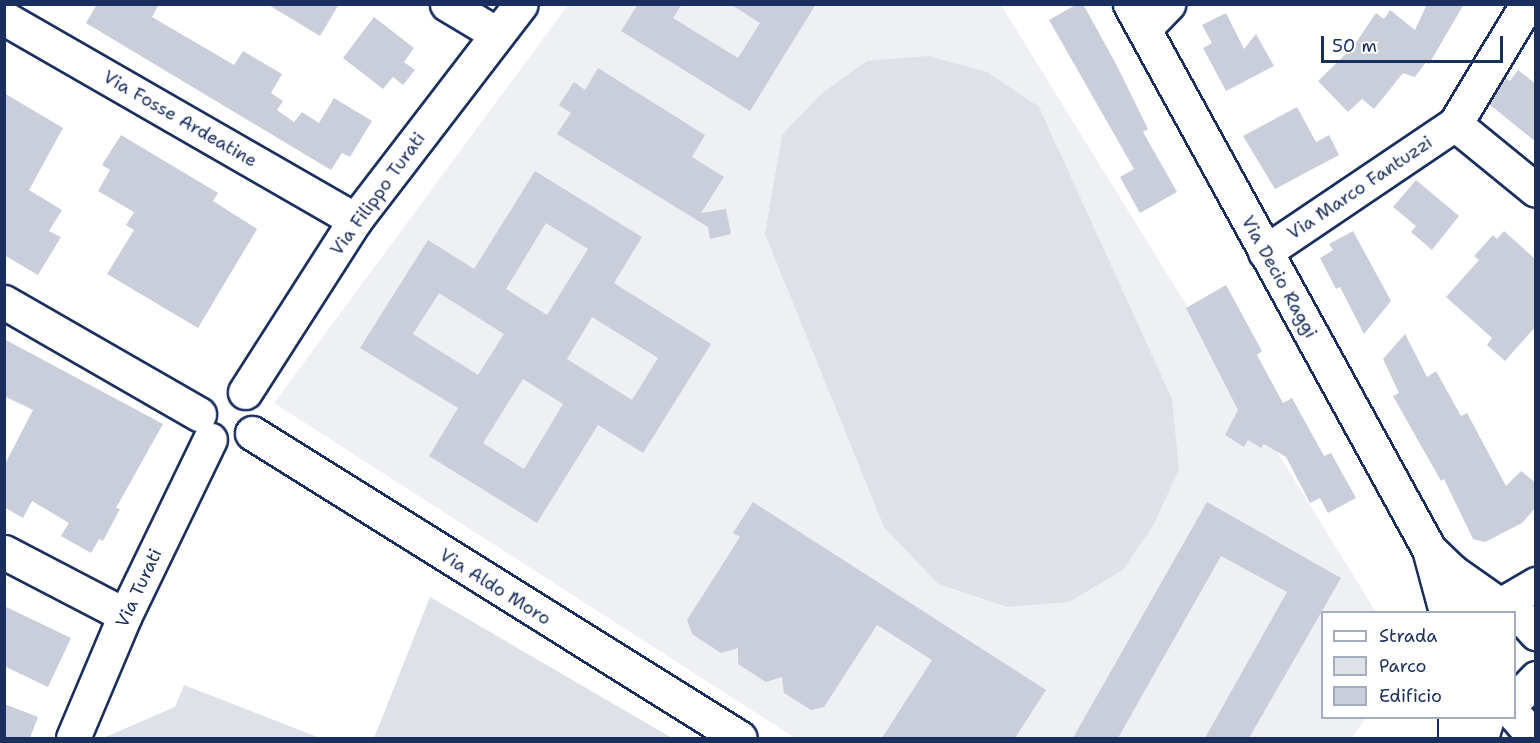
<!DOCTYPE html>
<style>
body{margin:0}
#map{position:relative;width:1540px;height:743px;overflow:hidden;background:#fff;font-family:"Shantell Sans",sans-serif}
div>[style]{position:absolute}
.built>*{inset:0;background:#eff0f4}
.green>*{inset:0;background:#dee1e7}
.building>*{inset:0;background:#caceda}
.roads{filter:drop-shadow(2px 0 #1b2f5e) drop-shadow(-2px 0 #1b2f5e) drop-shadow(0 2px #1b2f5e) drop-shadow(0 -2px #1b2f5e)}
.minor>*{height:33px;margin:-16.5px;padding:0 16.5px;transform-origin:16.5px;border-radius:16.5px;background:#fff}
.major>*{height:33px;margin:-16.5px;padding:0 16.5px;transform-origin:16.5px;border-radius:16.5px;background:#fff}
span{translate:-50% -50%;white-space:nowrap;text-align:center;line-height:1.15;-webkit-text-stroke:4.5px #fff;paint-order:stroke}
.street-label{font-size:18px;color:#1b2f5e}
.frame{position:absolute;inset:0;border:6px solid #1b2f5e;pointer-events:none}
.legend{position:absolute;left:1321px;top:611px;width:195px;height:108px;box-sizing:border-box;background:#fff;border:2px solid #a4acbf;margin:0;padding:8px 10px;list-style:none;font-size:18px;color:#1b2f5e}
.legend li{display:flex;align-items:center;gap:12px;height:30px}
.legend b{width:30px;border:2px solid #a4acbf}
.scale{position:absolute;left:1321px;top:36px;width:182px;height:27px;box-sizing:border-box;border:3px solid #1b2f5e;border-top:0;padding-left:8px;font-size:18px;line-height:21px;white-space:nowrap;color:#1b2f5e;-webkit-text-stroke:4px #fff;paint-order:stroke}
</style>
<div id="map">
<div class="built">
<div style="clip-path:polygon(568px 5px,1001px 5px,1376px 612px,1322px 612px,1322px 718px,1366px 718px,1352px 738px,795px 738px,274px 403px)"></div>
</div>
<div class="green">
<div style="clip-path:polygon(928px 56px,987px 72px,1039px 107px,1172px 399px,1179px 469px,1154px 524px,1123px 570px,1069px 602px,1007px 607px,938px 584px,884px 527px,765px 234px,782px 135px,821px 94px,867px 61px)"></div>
<div style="clip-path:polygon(430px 597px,672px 738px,374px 738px)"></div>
<div style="clip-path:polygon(184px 685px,320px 738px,103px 738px,175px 707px)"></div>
</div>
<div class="building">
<div style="clip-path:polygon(97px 4px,159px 4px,152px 17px,234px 65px,243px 51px,282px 74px,271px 93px,283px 101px,277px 110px,294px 122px,302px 112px,319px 123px,334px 98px,372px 121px,350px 157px,342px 153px,331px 170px,86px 23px)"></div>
<div style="clip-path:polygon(267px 4px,339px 4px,320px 36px)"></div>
<div style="clip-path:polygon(638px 4px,682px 4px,673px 18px,738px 58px,760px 23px,730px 4px,816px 4px,750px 111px,621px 31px)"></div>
<div style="clip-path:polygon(1077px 4px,1083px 4px,1116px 64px,1148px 129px,1143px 132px,1177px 192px,1140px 213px,1120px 177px,1134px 169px,1049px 20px)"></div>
<div style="clip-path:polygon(1427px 4px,1464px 4px,1429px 64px,1426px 62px,1415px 77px,1403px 73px,1374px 109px,1362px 99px,1348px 112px,1318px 81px,1353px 47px,1376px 13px,1384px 19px,1390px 10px,1415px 30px)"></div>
<div style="clip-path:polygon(1226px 13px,1244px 49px,1256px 34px,1274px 66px,1226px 91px,1203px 48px,1212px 43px,1202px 25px)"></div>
<div style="clip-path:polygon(374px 17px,414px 48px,404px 62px,415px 70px,403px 85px,393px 77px,383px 89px,343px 58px)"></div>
<div style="clip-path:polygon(598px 68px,705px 135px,692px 157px,724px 177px,701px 213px,726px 209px,731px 234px,710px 239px,708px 227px,557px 134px,571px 113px,559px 105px,574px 82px,585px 90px)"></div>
<div style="clip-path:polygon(1518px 70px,1536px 84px,1536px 142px,1489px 104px,1506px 78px,1510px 81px)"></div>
<div style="clip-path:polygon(4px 93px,63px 128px,29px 190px,62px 210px,49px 231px,61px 237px,38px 275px,4px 255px)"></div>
<div style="clip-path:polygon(1297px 107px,1316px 142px,1329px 135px,1339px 155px,1275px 189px,1243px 136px)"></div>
<div style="clip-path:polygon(121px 135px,218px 193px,213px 201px,257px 229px,198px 328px,107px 274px,134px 230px,126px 225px,134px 212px,98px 191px,110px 170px,102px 165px)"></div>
<div style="clip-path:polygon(evenodd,535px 171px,642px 237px,614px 283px,711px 344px,643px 453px,598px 425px,537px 523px,429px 456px,458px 408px,360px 348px,428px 240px,474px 269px,535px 171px,546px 223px,588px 249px,547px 315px,506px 289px,546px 223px,535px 171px,439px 293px,504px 334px,478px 375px,413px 334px,439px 293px,535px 171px,592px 317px,658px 358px,632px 400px,567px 359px,592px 317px,535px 171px,523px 379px,563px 404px,524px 469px,483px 443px,523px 379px)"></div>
<div style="clip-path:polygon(1416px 180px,1459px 216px,1432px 250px,1411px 232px,1416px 226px,1393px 207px)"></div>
<div style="clip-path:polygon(1353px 231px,1391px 301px,1364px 334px,1340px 287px,1336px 289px,1320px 258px,1333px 250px,1329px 244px)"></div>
<div style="clip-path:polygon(1504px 231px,1535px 259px,1535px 327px,1505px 361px,1487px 345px,1492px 338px,1446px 297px,1479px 260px,1474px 256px,1493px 235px,1497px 239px)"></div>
<div style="clip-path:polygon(1226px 285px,1262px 351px,1257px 355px,1283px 403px,1292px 398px,1324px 456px,1331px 453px,1356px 498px,1328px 513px,1320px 498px,1310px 503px,1286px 457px,1264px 444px,1261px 448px,1248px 440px,1244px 447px,1225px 435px,1238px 410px,1186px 308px)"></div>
<div style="clip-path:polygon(1405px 334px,1427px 377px,1436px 371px,1461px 416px,1467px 413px,1506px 486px,1521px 471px,1536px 483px,1536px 507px,1522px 523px,1485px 542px,1473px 539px,1444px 479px,1441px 481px,1393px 396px,1399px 393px,1383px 359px)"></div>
<div style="clip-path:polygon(4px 339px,163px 424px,116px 508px,120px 509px,103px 541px,99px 539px,91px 553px,61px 536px,69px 523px,32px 501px,23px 518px,4px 507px,4px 466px,33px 410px,4px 396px)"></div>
<div style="clip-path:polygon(753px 502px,1046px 690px,1015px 738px,882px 738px,932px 660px,877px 625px,824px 707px,811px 710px,784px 693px,782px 677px,766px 682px,738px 664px,738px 648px,721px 653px,692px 634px,687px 620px,740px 537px,733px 533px)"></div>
<div style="clip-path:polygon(1207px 502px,1341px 578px,1249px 738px,1205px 738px,1287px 592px,1221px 556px,1118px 738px,1073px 738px)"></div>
<div style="clip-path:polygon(4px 606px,71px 638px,48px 687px,4px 666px)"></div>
<div style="clip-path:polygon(4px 704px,38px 717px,30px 738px,4px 738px)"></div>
</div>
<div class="roads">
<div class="minor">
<div style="left:447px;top:4px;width:58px;rotate:31deg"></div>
<div style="left:4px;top:18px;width:405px;rotate:29.9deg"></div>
<div style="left:1144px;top:29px;width:35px;rotate:-46deg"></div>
<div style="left:1455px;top:124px;width:104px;rotate:39.2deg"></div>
<div style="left:1265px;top:252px;width:229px;rotate:-34deg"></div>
<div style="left:1455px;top:124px;width:140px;rotate:-59deg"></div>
<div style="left:4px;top:302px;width:225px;rotate:29.9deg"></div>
<div style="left:245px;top:392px;width:204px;rotate:-57.4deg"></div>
<div style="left:355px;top:220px;width:272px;rotate:-52.5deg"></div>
<div style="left:252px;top:433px;width:575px;rotate:32.01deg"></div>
<div style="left:4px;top:552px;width:136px;rotate:27.5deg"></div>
<div style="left:1500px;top:605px;width:42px;rotate:-30.3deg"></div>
<div style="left:73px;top:738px;width:134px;rotate:-67.1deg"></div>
<div style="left:125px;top:615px;width:195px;rotate:-64.2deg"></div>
<div style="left:1455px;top:738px;width:20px;rotate:-90deg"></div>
<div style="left:1481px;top:738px;width:21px;rotate:-73deg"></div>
</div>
<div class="major">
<div style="left:1130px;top:4px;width:622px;rotate:61.25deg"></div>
<div style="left:1429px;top:549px;width:65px;rotate:74.9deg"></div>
<div style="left:1429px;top:549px;width:33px;rotate:44deg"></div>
<div style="left:1453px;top:572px;width:57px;rotate:35.1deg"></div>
<div style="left:1458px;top:612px;width:20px;rotate:-24deg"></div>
<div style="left:1476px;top:604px;width:24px;rotate:2deg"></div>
<div style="left:1500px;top:605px;width:17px;rotate:21deg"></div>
<div style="left:1516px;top:611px;width:30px;rotate:48deg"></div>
<div style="left:1514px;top:701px;width:32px;rotate:-46deg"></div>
<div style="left:1514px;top:714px;width:32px;rotate:49deg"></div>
</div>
</div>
<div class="street-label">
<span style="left:180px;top:119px;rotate:30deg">Via Fosse Ardeatine</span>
<span style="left:1360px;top:188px;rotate:-34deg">Via Marco Fantuzzi</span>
<span style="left:378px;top:194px;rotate:-54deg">Via Filippo Turati</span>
<span style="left:1279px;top:277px;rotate:61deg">Via Decio Raggi</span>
<span style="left:495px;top:587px;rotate:32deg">Via Aldo Moro</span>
<span style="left:139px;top:588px;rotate:-65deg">Via Turati</span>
</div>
<div class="frame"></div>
<ul class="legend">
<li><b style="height:8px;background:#fff"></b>Strada</li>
<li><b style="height:16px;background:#dee1e7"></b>Parco</li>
<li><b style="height:16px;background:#caceda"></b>Edificio</li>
</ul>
<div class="scale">50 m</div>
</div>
